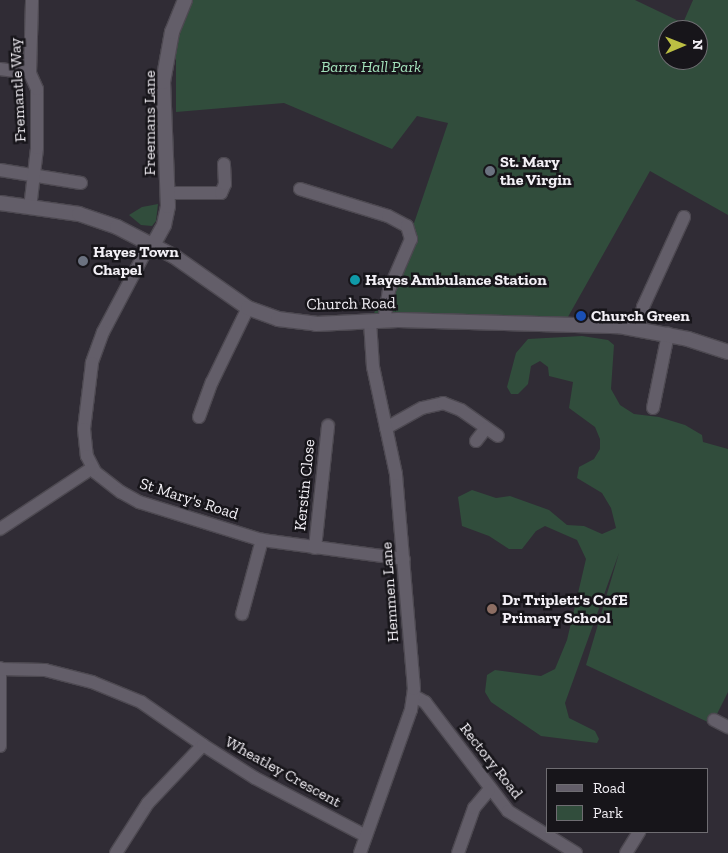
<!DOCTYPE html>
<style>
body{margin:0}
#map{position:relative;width:728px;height:853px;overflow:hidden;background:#302c35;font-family:"Zilla Slab",serif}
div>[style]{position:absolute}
.green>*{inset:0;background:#314d3c}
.roads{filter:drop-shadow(1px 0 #4d4951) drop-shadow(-1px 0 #4d4951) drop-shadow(0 1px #4d4951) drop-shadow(0 -1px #4d4951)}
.minor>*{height:12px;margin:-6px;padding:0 6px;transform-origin:6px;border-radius:6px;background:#635e69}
.tertiary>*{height:14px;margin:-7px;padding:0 7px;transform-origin:7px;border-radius:7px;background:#635e69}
.dots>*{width:14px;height:14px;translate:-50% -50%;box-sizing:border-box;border:2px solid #17151a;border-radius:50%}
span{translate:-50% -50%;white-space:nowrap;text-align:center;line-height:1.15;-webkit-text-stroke:5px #17151a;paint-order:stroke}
.park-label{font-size:16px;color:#a3e1bb;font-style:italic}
.street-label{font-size:16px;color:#f3f0f6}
.poi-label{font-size:16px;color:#f3f0f6;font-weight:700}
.left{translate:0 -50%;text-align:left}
.legend{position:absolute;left:546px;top:768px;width:162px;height:65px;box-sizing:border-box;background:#17151a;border:1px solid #6f6d72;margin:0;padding:6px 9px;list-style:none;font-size:15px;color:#f3f0f6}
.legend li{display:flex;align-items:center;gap:10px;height:25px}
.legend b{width:25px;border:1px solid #6f6d72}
.north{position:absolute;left:658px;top:20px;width:50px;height:50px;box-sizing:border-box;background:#17151a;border:1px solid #6f6d72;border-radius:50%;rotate:89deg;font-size:14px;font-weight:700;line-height:20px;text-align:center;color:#f3f0f6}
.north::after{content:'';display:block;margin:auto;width:18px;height:22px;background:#bcbf43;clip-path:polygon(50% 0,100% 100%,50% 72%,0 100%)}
</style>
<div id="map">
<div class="green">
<div style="clip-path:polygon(evenodd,189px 0,635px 0,683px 23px,693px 0,728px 0,728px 215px,650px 171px,564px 324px,370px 322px,411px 232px,448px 123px,417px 116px,392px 149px,284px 103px,176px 112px,176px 34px,189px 0,668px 30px,698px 30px,698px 60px,668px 60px,668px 30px)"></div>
<div style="clip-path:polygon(158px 204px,156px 221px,152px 226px,141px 225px,129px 215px,142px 207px)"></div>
<div style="clip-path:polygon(582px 336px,608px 340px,614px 345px,611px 389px,620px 405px,634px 414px,659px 417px,685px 425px,702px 435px,703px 442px,728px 449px,728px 692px,712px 724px,586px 665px,619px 553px,565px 703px,569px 718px,595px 731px,599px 739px,597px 743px,541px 736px,491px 702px,485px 692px,487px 675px,495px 670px,541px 676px,555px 669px,567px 640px,586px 559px,577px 540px,545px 526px,536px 531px,522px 549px,509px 549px,489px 536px,462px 526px,458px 497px,472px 490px,496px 498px,510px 496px,549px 510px,567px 525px,584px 526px,602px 534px,616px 528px,611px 508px,602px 493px,577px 478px,579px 467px,594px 459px,600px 449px,600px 439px,595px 427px,569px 408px,573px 382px,549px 376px,548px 367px,540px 361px,531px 366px,528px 384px,518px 394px,511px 394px,507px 387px,516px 353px,528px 339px)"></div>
</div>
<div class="roads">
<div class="minor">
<div style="left:0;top:69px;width:30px;rotate:8deg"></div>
<div style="left:0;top:170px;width:82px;rotate:9.1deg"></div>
<div style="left:300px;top:189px;width:92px;rotate:17.1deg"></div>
<div style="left:388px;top:216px;width:21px;rotate:28deg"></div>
<div style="left:407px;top:226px;width:14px;rotate:73deg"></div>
<div style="left:411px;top:239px;width:56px;rotate:113.3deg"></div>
<div style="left:389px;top:290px;width:31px;rotate:99deg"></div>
<div style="left:168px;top:193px;width:53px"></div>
<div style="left:221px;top:193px;width:10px;rotate:-66deg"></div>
<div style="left:225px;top:184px;width:20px;rotate:-93deg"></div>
<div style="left:30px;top:208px;width:60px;rotate:-83.3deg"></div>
<div style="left:37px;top:148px;width:59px;rotate:-90deg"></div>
<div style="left:37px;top:89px;width:17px;rotate:-114deg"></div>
<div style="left:30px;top:73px;width:73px;rotate:-88.4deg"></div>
<div style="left:150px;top:243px;width:101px;rotate:117.8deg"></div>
<div style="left:103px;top:332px;width:33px;rotate:110deg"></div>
<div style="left:92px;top:363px;width:66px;rotate:96.9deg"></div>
<div style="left:84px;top:429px;width:27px;rotate:84deg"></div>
<div style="left:87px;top:456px;width:18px;rotate:63deg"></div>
<div style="left:95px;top:472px;width:33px;rotate:38deg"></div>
<div style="left:121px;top:492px;width:21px;rotate:29deg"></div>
<div style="left:139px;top:502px;width:129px;rotate:17.2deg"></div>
<div style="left:262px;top:540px;width:143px;rotate:7.6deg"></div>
<div style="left:638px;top:329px;width:23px;rotate:-77deg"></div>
<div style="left:643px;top:307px;width:99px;rotate:-65.5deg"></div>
<div style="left:653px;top:408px;width:76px;rotate:-78.5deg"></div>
<div style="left:199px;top:417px;width:37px;rotate:-70deg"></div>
<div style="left:212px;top:382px;width:82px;rotate:-64.1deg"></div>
<div style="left:386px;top:428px;width:41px;rotate:-29.1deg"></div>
<div style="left:422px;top:408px;width:22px;rotate:-13deg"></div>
<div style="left:443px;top:403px;width:19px;rotate:21deg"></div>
<div style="left:461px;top:410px;width:45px;rotate:35.1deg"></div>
<div style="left:476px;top:441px;width:16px;rotate:-52deg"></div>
<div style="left:0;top:529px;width:110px;rotate:-33.5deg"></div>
<div style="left:315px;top:548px;width:123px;rotate:-83.9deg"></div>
<div style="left:242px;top:614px;width:77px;rotate:-74.9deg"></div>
<div style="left:0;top:668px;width:78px;rotate:90deg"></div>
<div style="left:0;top:669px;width:45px;rotate:1.3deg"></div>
<div style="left:45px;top:670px;width:49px;rotate:14.3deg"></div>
<div style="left:92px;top:682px;width:53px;rotate:22.2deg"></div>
<div style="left:141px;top:702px;width:75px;rotate:34.7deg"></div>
<div style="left:414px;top:696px;width:13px;rotate:29deg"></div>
<div style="left:425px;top:702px;width:137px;rotate:52.7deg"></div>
<div style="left:508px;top:811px;width:80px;rotate:31.7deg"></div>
<div style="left:714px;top:720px;width:16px;rotate:27deg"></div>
<div style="left:116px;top:853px;width:59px;rotate:-57.4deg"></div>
<div style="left:148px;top:803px;width:80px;rotate:-46.5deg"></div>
<div style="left:203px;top:745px;width:62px;rotate:32.4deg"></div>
<div style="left:255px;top:778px;width:125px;rotate:27.6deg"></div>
<div style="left:360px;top:853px;width:152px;rotate:-70.4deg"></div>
<div style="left:411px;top:710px;width:21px;rotate:-82deg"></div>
<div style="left:414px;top:689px;width:216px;rotate:-94.8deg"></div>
<div style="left:396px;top:474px;width:109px;rotate:-102.1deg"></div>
<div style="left:373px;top:367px;width:45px;rotate:-93.8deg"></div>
<div style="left:458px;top:853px;width:48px;rotate:-70.4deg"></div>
<div style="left:474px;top:808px;width:23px;rotate:-50deg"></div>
<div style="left:626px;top:853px;width:25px;rotate:-58deg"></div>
</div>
<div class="tertiary">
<div style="left:0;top:203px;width:80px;rotate:7.9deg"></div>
<div style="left:79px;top:214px;width:40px;rotate:18.9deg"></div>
<div style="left:117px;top:227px;width:65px;rotate:27.3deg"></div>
<div style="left:175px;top:257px;width:89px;rotate:34.9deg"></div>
<div style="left:248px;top:308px;width:32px;rotate:20deg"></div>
<div style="left:278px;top:319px;width:38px;rotate:7deg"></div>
<div style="left:316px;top:324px;width:82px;rotate:-2.8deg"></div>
<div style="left:398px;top:320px;width:221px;rotate:1.6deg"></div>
<div style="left:619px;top:326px;width:70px;rotate:10.7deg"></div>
<div style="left:688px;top:339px;width:42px;rotate:18deg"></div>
<div style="left:153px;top:245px;width:23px;rotate:-61deg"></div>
<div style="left:164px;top:225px;width:19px;rotate:-78deg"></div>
<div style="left:168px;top:206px;width:124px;rotate:-92.3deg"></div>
<div style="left:163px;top:82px;width:51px;rotate:-79.8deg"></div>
<div style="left:172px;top:32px;width:35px;rotate:-68deg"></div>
</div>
</div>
<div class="dots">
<div style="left:490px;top:171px;background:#6b7280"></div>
<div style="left:83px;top:261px;background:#6b7280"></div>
<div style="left:355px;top:280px;background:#0f9aa8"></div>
<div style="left:581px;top:316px;background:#1a4fb4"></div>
<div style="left:492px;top:609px;background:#8d6e63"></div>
</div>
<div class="park-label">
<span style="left:371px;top:67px">Barra Hall Park</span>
</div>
<div class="street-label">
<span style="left:18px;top:90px;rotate:-93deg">Fremantle Way</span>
<span style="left:150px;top:123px;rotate:-90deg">Freemans Lane</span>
<span style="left:351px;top:304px;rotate:-1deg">Church Road</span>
<span style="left:305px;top:485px;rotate:-84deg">Kerstin Close</span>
<span style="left:189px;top:499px;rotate:18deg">St Mary's Road</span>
<span style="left:390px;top:592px;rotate:-94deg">Hemmen Lane</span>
<span style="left:491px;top:761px;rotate:52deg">Rectory Road</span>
<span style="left:283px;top:772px;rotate:29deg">Wheatley Crescent</span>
</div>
<div class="poi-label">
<span class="left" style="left:500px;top:171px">St. Mary<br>the Virgin</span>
<span class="left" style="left:93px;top:261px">Hayes Town<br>Chapel</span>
<span class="left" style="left:365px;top:280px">Hayes Ambulance Station</span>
<span class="left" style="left:591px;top:316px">Church Green</span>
<span class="left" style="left:502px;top:609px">Dr Triplett's CofE<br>Primary School</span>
</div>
<ul class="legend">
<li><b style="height:6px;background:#635e69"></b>Road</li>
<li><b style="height:14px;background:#314d3c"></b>Park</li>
</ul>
<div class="north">N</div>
</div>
